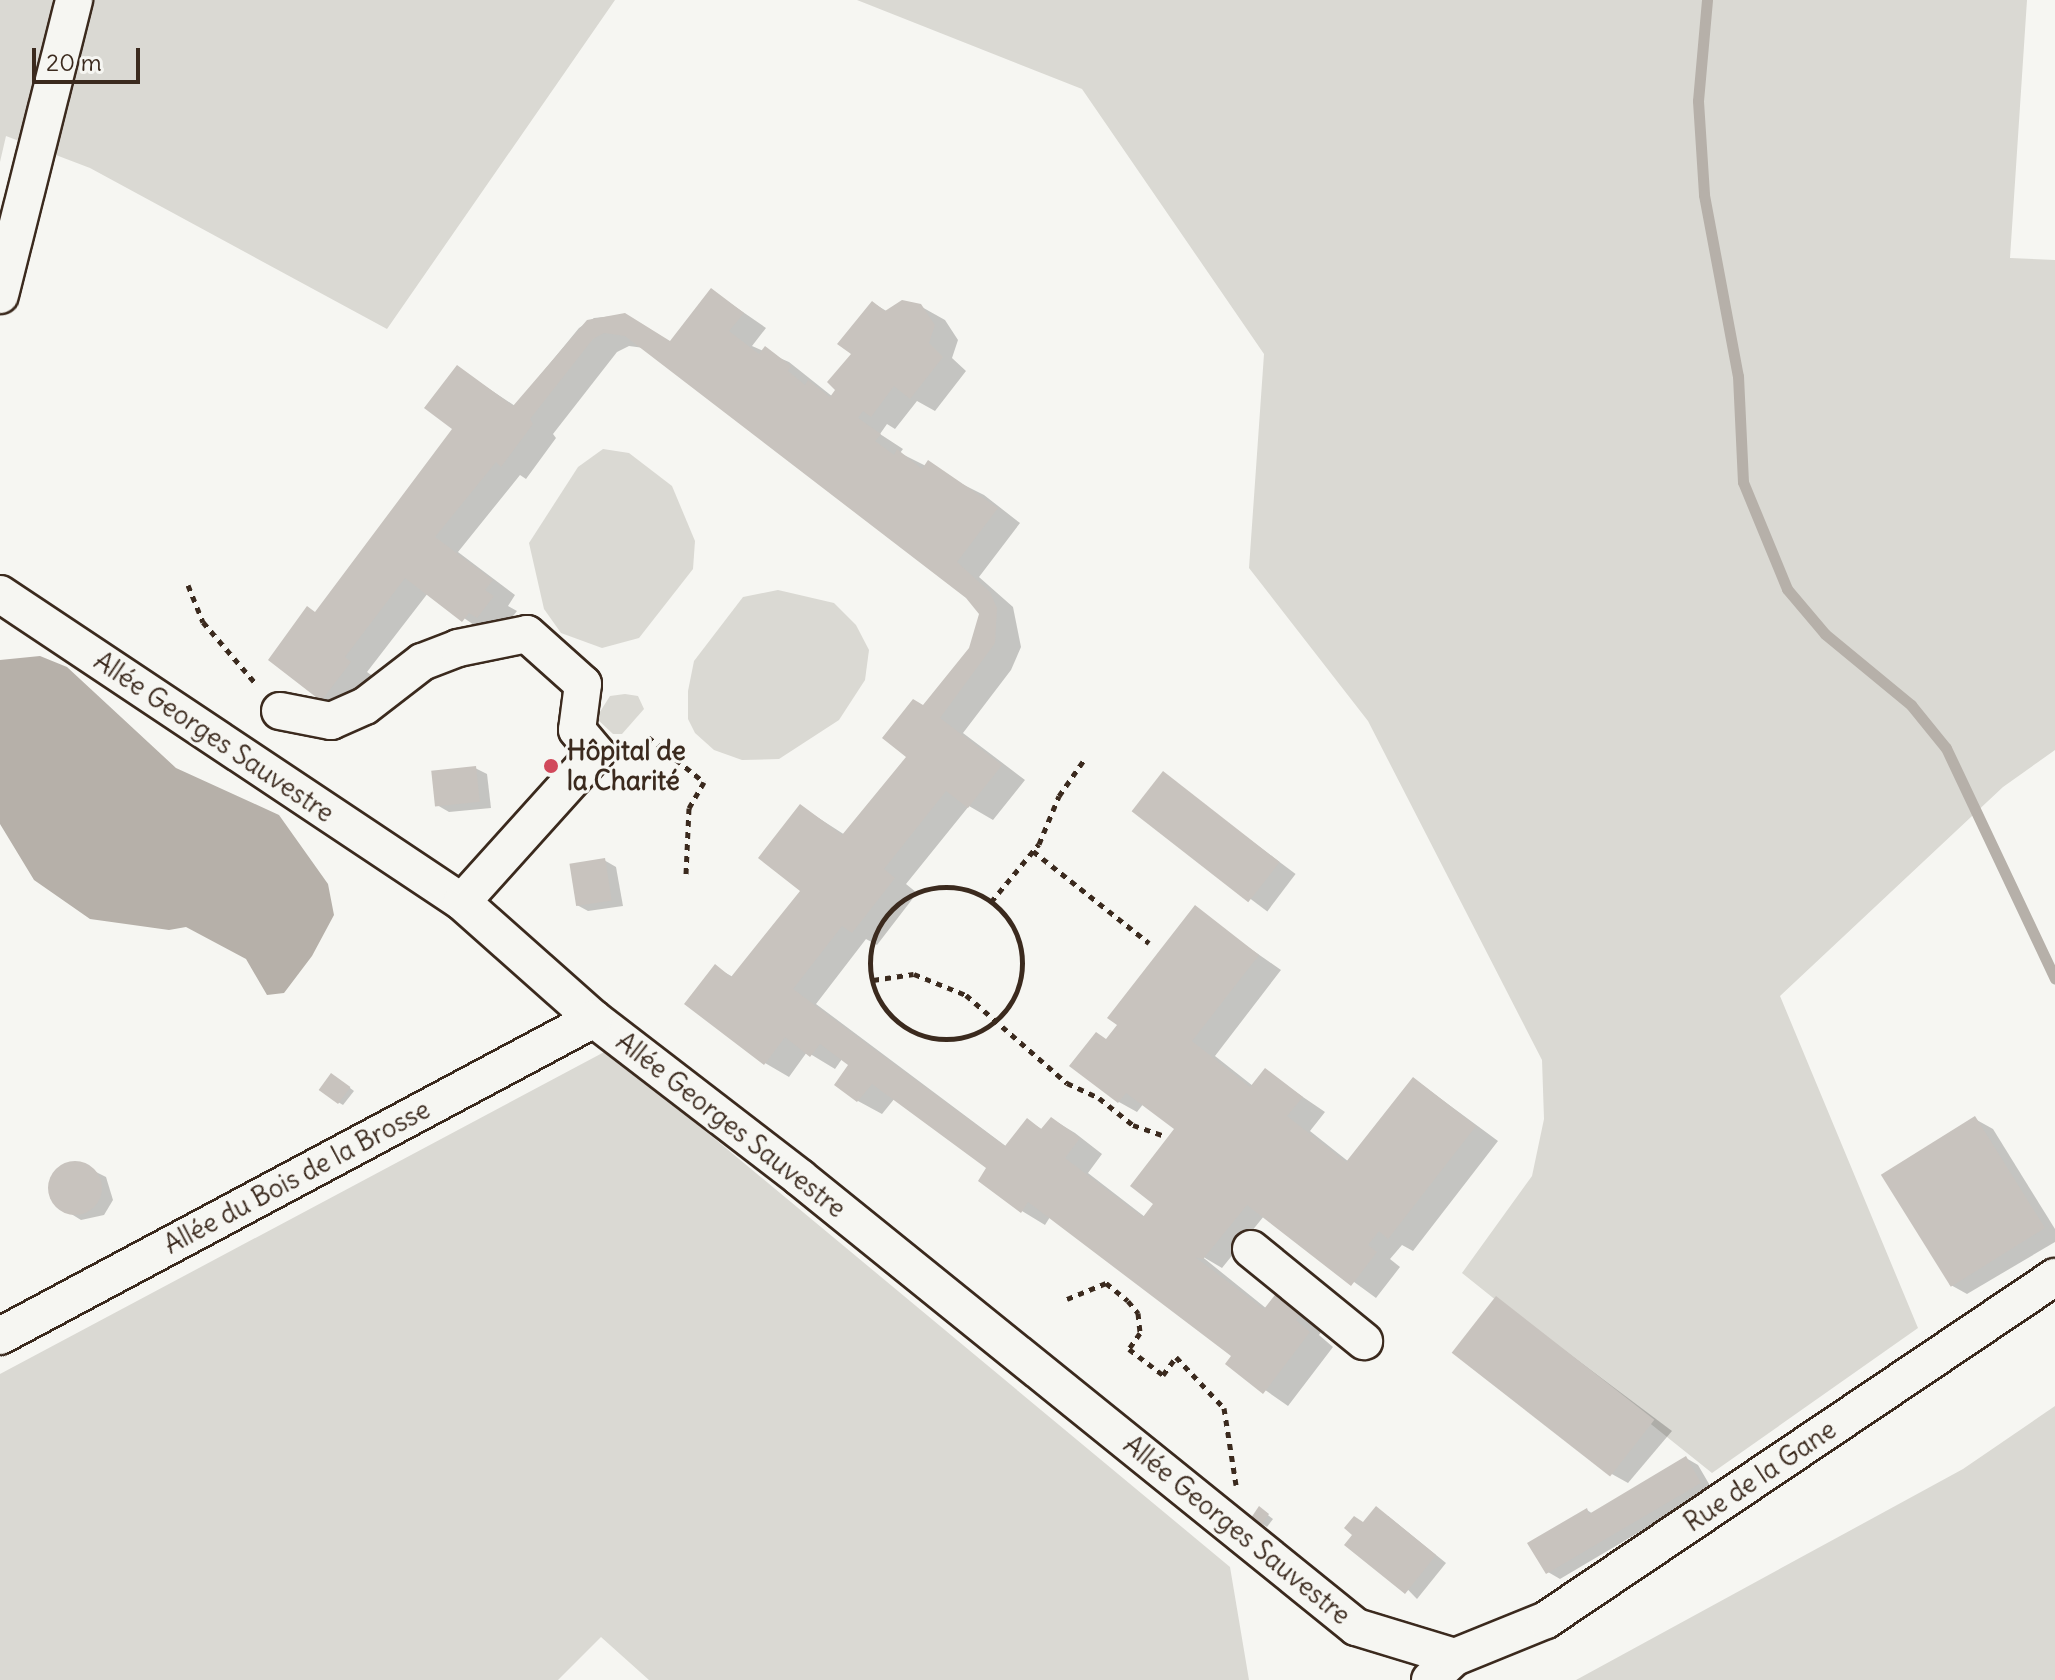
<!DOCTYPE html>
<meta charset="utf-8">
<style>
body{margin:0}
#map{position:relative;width:2055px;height:1680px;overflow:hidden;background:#f6f6f2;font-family:Delius,sans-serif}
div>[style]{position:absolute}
.green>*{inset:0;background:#dad9d3}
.water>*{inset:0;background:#b6b0a9}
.shadow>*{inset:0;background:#0003;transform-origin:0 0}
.stream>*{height:11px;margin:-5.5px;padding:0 5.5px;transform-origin:5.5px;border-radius:5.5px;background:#b6b0a9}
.building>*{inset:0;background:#c8c3be;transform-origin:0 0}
.round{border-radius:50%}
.path>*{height:5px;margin-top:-2.5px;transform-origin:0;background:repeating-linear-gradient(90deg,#3b2a1e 0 6px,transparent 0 12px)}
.path>.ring{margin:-2.5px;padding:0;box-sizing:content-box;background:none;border:5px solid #3b2a1e;border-radius:50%}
.roads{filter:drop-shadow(2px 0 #3b2a1e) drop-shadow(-2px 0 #3b2a1e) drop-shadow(0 2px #3b2a1e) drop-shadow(0 -2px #3b2a1e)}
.minor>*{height:36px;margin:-18px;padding:0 18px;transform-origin:18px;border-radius:18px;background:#f6f6f2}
.dots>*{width:22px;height:22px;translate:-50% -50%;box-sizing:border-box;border:4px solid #f6f6f2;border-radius:50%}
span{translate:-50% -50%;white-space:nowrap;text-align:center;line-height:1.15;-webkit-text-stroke:6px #f6f6f2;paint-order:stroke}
.street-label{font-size:26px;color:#3b2a1e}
.poi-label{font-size:26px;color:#3b2a1e;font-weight:700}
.left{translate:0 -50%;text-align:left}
.scale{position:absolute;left:32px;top:48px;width:108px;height:36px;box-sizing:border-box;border:4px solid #3b2a1e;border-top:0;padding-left:10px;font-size:24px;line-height:28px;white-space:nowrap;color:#3b2a1e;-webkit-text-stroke:6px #f6f6f2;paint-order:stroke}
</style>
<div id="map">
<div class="green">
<div style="clip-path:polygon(0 0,615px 0,387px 329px,90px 168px,6px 136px,0 162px)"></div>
<div style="clip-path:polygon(857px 0,2027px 0,2010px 258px,2055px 260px,2055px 750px,2003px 787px,1780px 996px,1918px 1328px,1712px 1473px,1462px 1273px,1532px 1176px,1544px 1119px,1542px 1060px,1368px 721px,1249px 568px,1264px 354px,1082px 89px)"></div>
<div style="clip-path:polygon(603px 449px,629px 453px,672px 486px,695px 541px,693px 569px,639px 638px,602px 648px,561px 633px,544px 609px,529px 543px,578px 467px)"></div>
<div style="clip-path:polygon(778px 590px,834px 603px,856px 625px,869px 650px,865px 680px,839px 720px,779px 759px,742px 760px,714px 750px,695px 733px,688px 719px,688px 691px,694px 661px,743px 597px)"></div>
<div style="clip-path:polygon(625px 694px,638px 696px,644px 709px,622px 734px,613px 734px,596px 718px,610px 696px)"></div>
<div style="clip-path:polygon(608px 1050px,1230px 1567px,1249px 1680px,649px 1680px,601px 1637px,558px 1680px,0 1680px,0 1374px)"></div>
<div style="clip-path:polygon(2055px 1406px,2055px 1680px,1576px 1680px,1963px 1469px)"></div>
</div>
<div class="water">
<div style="clip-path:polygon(40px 656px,67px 667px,176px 768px,279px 815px,328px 884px,334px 915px,312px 956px,284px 993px,267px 995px,246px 959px,186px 927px,169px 930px,90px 919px,34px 880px,0 824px,0 660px)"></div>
</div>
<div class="shadow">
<div style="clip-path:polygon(711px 290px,766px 328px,752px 346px,789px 362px,833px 397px,873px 303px,888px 312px,920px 306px,945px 320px,958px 340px,952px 358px,966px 371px,935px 411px,917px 401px,895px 429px,887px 424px,880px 434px,903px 449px,900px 453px,984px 495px,1020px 523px,979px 577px,1013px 607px,1021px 647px,1011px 670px,963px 733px,1025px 780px,993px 820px,969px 806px,906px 884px,917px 893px,877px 945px,866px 939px,816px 1004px,1007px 1147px,1027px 1120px,1043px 1130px,1052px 1119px,1075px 1133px,1102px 1154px,1088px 1173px,1145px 1217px,1156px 1204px,1177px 1129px,1144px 1103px,1137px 1112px,1119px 1102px,1108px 1040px,1238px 940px,1281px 970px,1215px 1056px,1253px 1086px,1265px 1071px,1325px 1112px,1310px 1131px,1349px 1162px,1414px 1079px,1498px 1141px,1413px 1251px,1402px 1245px,1390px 1259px,1400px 1267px,1376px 1298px,1264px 1216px,1222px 1268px,1200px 1255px,1267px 1309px,1279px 1293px,1326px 1325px,1319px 1335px,1333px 1347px,1288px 1406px,1228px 1364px,1234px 1356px,1050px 1217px,1045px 1225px,1022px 1211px,989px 1168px,895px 1098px,882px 1114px,858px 1101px,850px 1065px,842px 1059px,835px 1069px,807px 1052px,789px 1077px,765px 1063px,715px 967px,733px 977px,802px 890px,800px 806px,845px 835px,909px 757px,923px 707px,971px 649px,981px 613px,967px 596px,644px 348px,629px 346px,617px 352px,553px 434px,556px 438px,526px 479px,520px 475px,458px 552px,515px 595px,508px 606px,517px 611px,502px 630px,487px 634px,428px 593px,367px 672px,374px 677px,346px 713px,322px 699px,316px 613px,454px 429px,458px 368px,515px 406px,579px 328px,594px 318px,625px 315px,671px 343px)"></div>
<div style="clip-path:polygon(475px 768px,487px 774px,491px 808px,449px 812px,437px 805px)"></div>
<div style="left:1163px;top:774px;width:166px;height:47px;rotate:37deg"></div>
<div style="clip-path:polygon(604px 860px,616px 867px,623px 906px,588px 911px,577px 905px)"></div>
<div style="clip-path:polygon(337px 1078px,354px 1091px,343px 1105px,338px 1102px)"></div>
<div style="clip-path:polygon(1975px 1119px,1993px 1129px,2055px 1229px,2055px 1242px,1967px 1294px,1949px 1284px)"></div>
<div style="clip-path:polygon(78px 1163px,106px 1177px,113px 1200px,104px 1215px,81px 1220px,55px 1204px,50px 1189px,59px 1168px)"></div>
<div style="clip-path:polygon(1496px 1299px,1672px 1431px,1628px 1483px,1610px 1473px)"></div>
<div style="clip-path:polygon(1686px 1458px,1698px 1465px,1712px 1489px,1560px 1579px,1548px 1572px,1587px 1510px,1593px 1514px)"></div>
<div style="clip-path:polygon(1264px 1512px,1273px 1519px,1267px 1527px,1262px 1524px)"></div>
<div style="clip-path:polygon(1388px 1516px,1446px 1563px,1417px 1599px,1354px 1534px,1364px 1524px)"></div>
</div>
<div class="stream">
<div style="left:1707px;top:0;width:101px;rotate:95.1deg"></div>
<div style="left:1698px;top:101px;width:94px;rotate:86.3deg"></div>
<div style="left:1704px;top:195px;width:184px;rotate:79.4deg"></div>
<div style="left:1738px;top:376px;width:106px;rotate:87.3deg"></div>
<div style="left:1743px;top:482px;width:116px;rotate:67.6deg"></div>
<div style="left:1787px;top:589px;width:59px;rotate:49.8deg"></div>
<div style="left:1825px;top:634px;width:112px;rotate:39.5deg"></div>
<div style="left:1911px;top:705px;width:55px;rotate:50.9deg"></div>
<div style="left:1946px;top:748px;width:255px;rotate:64.7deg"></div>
</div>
<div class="building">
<div style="clip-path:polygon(711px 288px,744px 313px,729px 331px,759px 354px,765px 346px,791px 366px,788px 371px,805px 385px,808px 380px,830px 397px,835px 390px,827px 382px,851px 354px,837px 344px,872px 301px,885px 311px,902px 300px,921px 304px,935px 325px,929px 343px,943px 357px,910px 399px,894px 386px,871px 417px,863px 411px,858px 418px,881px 434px,875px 441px,894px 455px,897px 449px,922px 469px,928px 460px,998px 508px,957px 562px,990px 592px,997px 608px,995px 643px,940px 718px,1002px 765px,968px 808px,946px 791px,884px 869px,895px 878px,852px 933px,842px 926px,793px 989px,1005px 1146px,1027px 1118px,1041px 1129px,1051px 1117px,1080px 1138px,1065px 1158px,1143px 1217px,1153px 1204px,1130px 1186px,1174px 1129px,1126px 1093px,1118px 1103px,1069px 1066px,1096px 1032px,1106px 1039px,1117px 1025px,1107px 1018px,1195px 905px,1259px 955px,1192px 1041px,1250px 1087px,1265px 1068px,1303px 1097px,1287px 1116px,1346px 1162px,1413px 1077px,1476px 1126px,1388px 1239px,1379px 1231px,1368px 1245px,1377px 1252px,1351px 1286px,1247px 1205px,1203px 1259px,1195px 1257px,1264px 1309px,1278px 1291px,1303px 1310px,1296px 1320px,1310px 1332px,1263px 1394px,1225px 1364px,1231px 1356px,1028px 1202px,1021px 1213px,978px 1181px,986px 1168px,872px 1084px,857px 1102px,834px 1085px,848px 1065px,820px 1044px,810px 1057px,785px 1037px,764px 1065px,684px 1004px,715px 964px,731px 977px,800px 891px,758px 858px,800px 804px,842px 835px,906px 757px,882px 738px,913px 699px,923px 705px,969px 648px,979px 614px,966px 598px,625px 336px,604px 333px,593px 339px,530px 419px,533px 424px,501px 467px,496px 462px,435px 537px,493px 580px,485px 590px,494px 596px,477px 618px,469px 613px,462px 622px,405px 578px,345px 657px,351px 662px,321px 701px,268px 660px,307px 606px,315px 612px,452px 429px,424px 408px,457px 365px,513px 406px,587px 320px,625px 313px,670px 341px)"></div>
<div style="left:476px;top:766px;width:36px;height:45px;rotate:84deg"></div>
<div style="left:1163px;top:771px;width:148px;height:51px;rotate:38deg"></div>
<div style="left:605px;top:858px;width:43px;height:36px;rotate:81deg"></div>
<div style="left:331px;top:1073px;width:24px;height:21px;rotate:36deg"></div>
<div style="left:1975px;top:1116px;width:132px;height:111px;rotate:58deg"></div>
<div class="round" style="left:48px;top:1161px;width:54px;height:54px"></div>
<div style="left:1496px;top:1296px;width:201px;height:72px;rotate:38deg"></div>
<div style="clip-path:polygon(1686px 1456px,1701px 1483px,1546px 1574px,1527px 1543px,1587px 1508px,1589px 1514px)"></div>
<div style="clip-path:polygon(1259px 1506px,1269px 1514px,1261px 1526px,1251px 1518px)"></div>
<div style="clip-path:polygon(1376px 1506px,1436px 1555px,1405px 1594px,1344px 1545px,1352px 1535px,1344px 1528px,1354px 1516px,1363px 1522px)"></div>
</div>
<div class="path">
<div style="left:188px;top:585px;width:40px;rotate:68deg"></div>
<div style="left:203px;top:622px;width:83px;rotate:49.4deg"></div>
<div style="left:648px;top:737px;width:72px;rotate:38.8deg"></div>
<div style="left:704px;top:782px;width:30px;rotate:120deg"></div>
<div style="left:689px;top:808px;width:66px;rotate:92.6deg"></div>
<div style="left:1033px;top:851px;width:148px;rotate:38.4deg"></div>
<div class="ring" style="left:870px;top:887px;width:147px;height:147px"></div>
<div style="left:991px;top:902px;width:75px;rotate:-50.4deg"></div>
<div style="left:1039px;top:844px;width:52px;rotate:-67.4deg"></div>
<div style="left:1059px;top:796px;width:47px;rotate:-55.3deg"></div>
<div style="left:873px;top:980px;width:41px;rotate:-8.3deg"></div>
<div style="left:914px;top:974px;width:56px;rotate:22deg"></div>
<div style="left:966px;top:995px;width:134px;rotate:41.1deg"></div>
<div style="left:1067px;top:1083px;width:35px;rotate:25deg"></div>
<div style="left:1099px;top:1098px;width:43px;rotate:38.5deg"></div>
<div style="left:1133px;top:1125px;width:31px;rotate:19deg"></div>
<div style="left:1067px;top:1299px;width:42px;rotate:-22.3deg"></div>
<div style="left:1106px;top:1283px;width:28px;rotate:39deg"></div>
<div style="left:1128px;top:1301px;width:16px;rotate:50deg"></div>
<div style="left:1138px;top:1313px;width:20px;rotate:84deg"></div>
<div style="left:1140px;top:1333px;width:19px;rotate:125deg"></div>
<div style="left:1129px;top:1349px;width:43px;rotate:37.4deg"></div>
<div style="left:1163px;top:1375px;width:22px;rotate:-54deg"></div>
<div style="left:1176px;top:1357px;width:70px;rotate:46.7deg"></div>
<div style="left:1224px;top:1408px;width:78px;rotate:81.1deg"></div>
</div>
<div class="roads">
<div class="minor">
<div style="left:0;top:295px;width:304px;rotate:-75.9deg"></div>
<div style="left:0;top:594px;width:555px;rotate:33.69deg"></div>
<div style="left:462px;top:902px;width:176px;rotate:41.6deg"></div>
<div style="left:594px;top:1019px;width:259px;rotate:37.6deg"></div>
<div style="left:799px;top:1177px;width:716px;rotate:38.93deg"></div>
<div style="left:1356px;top:1627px;width:103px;rotate:16.9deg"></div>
<div style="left:280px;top:711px;width:52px;rotate:11.1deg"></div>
<div style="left:331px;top:721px;width:37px;rotate:-24deg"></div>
<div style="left:365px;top:706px;width:72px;rotate:-37.7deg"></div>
<div style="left:422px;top:662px;width:39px;rotate:-21deg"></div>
<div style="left:458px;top:648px;width:70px;rotate:-11.5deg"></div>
<div style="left:527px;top:634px;width:75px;rotate:41.8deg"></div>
<div style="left:583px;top:684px;width:46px;rotate:97.4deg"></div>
<div style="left:577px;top:730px;width:30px;rotate:50deg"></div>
<div style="left:596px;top:753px;width:200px;rotate:132deg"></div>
<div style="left:1251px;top:1249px;width:146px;rotate:39.2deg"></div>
<div style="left:0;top:1336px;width:673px;rotate:-28.09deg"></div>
<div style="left:1430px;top:1680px;width:34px;rotate:-43deg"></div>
<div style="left:1455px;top:1657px;width:98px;rotate:-22.1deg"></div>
<div style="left:1546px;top:1620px;width:614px;rotate:-33.97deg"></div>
</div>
</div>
<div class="dots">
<div style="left:551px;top:766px;background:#d1495b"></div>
</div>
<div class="street-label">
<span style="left:214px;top:737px;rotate:34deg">Allée Georges Sauvestre</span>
<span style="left:731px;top:1125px;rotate:38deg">Allée Georges Sauvestre</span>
<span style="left:297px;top:1177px;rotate:-28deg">Allée du Bois de la Brosse</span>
<span style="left:1760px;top:1476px;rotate:-34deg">Rue de la Gane</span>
<span style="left:1237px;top:1530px;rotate:39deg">Allée Georges Sauvestre</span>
</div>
<div class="poi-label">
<span class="left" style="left:567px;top:766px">Hôpital de<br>la Charité</span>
</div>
<div class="scale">20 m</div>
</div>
